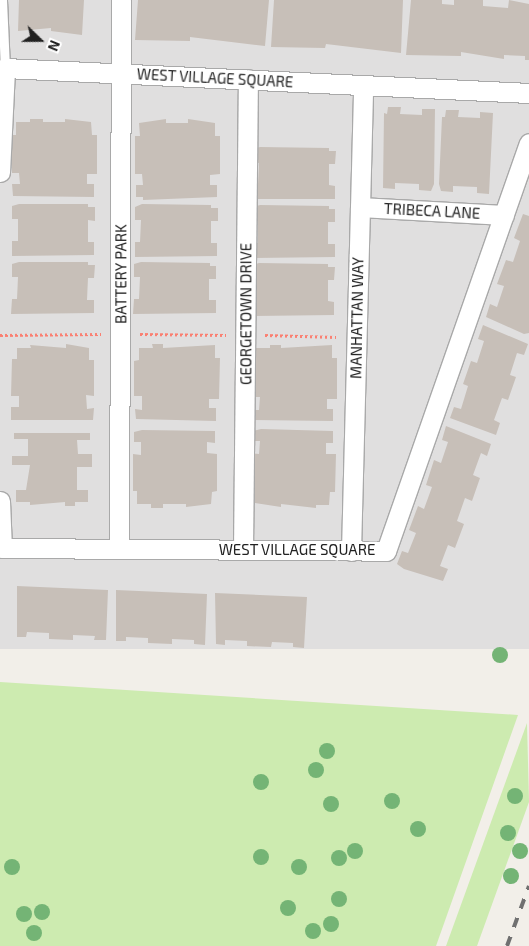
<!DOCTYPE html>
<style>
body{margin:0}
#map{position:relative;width:529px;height:946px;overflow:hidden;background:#f2efe9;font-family:"Exo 2",sans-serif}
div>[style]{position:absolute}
.residential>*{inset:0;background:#e0dfdf;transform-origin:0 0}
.grass>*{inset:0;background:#cdebb0}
.building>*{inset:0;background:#c7bfb8}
.path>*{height:3px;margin-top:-1.5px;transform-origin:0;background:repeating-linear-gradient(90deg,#fa8072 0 2.5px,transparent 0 5px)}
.roads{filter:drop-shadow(1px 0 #a9a9a9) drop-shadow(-1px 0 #a9a9a9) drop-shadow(0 1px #a9a9a9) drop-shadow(0 -1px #a9a9a9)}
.service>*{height:9px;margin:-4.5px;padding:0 4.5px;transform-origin:4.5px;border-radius:4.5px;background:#fff}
.minor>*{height:19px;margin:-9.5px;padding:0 9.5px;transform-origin:9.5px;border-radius:9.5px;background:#fff}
.rail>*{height:4px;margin-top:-2px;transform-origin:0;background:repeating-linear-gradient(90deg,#707070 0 10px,transparent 0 20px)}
.trees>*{width:16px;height:16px;margin:-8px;border-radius:50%;background:#74b475}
span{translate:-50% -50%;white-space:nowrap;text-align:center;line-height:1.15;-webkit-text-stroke:4.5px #fff;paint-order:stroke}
.street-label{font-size:15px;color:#222}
.north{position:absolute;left:15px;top:15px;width:50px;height:50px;-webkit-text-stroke:4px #fff;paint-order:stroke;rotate:112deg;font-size:14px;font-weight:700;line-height:20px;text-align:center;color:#222}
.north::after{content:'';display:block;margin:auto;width:18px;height:22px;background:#222;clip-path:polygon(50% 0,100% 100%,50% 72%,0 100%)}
</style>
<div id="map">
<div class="residential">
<div style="left:0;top:0;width:529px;height:649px"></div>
</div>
<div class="grass">
<div style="clip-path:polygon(0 682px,518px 715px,436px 946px,0 946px)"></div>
<div style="clip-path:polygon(527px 723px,529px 802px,477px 946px,446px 946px)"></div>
</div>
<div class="building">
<div style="clip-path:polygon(19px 0,84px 0,82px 35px,51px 31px,51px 28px,18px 31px)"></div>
<div style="clip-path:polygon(138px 0,269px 0,265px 46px,190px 37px,190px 41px,135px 40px)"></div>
<div style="clip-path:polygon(274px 0,403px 0,401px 53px,326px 44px,325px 48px,271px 47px)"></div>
<div style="clip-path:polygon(411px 0,442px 0,442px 4px,454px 5px,454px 0,483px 0,483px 6px,508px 8px,509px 0,529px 4px,529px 60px,525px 60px,525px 56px,504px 55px,504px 59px,461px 52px,461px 56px,406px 55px)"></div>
<div style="clip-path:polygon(388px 107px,401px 107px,400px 114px,422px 115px,422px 109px,435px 109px,434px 184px,431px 191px,419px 190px,419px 184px,395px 183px,395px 189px,383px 188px,384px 113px,387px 114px)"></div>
<div style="clip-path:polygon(446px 110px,459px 110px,458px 117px,480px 118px,480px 112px,493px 113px,489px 194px,477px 193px,477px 187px,453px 186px,453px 192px,441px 191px,439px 184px,442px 117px,445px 117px)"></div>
<div style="clip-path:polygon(30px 119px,43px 119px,43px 122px,65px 122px,65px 119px,91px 122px,92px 135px,97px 135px,97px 174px,87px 174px,87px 184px,94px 184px,94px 197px,13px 196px,12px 184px,20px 184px,19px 173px,12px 173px,11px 135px,16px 135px,16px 122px,30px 122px)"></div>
<div style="clip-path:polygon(166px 119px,166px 123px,188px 123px,188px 119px,215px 123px,215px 136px,220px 136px,220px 174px,210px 175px,210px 185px,217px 185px,217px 197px,143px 200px,143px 197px,136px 197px,136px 185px,143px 185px,142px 174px,135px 174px,135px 136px,140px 136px,139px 123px)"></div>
<div style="clip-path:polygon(260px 147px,329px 148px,329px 151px,336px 151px,335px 164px,329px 164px,329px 185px,335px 186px,335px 199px,252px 199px,253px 184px,258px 184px,259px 163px,253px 162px,253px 149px)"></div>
<div style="clip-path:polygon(19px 204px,88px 204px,88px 207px,95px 207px,95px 221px,88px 220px,88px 242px,94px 242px,94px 255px,12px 256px,12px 241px,18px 241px,18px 219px,12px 219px,12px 206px)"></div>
<div style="clip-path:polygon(142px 204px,211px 205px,211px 208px,218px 208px,218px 221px,211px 221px,211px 243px,217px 243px,217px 256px,135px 257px,135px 242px,140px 242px,141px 220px,135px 220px,135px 207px)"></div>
<div style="clip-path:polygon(260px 205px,329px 206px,329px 209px,335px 209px,335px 222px,328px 222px,328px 244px,335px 244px,335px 257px,252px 258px,252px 242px,258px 243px,258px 221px,252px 221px,253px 207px)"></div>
<div style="clip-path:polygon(523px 214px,529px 216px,529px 333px,524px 334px,486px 317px,490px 304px,497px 307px,504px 286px,497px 284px,506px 260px,513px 262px,520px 241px,514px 238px)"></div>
<div style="clip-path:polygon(19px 262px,88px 262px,88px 265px,95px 265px,94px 278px,88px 278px,87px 300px,94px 300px,94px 313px,11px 314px,12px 299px,17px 299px,18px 277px,12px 277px,12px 264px)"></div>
<div style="clip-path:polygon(141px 262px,210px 263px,210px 266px,216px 266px,216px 279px,209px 279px,209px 300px,216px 300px,216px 313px,133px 314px,134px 299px,139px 299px,140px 277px,134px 277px,134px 264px)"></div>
<div style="clip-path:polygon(259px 263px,328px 264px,328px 267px,335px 267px,334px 280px,328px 280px,328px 301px,334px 302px,334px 315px,251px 316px,252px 300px,257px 300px,257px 279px,252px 278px,252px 265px)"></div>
<div style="clip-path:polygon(483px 325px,528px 344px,524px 355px,517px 353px,510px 375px,516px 377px,508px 400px,502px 398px,494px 420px,500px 423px,496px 435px,450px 418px,454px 407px,461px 409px,468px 386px,463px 384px,471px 361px,477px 363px,484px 341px,478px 339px)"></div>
<div style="clip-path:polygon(66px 344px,89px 348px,89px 360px,94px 360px,94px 396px,86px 395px,87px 409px,94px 408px,93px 420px,11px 420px,11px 407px,19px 407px,19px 396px,11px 396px,12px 359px,17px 359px,17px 348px,31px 348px,30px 345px,66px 348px)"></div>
<div style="clip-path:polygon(152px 344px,163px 344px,163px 348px,215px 345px,215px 358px,220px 358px,219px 399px,209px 399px,209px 408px,216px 408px,216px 421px,136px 419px,135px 409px,142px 410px,142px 396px,134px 396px,134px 361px,139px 360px,139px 348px,153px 348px)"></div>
<div style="clip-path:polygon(270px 345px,281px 345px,281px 348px,332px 345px,332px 358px,337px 358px,337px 399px,327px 399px,327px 409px,333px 409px,333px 421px,252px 420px,253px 410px,259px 410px,260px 397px,251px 397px,251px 361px,256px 361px,256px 348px,270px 348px)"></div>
<div style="clip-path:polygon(446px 426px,491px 444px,487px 456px,481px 453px,473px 475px,480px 478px,472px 501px,465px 498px,457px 521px,464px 524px,455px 548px,448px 545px,440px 566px,448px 569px,443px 581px,404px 569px,397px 564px,402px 551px,408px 553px,416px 533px,409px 530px,418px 506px,424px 509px,432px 487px,426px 485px,434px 460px,441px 463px,448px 442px,442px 440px)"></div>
<div style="clip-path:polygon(261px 429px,333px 431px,333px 443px,326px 443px,326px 454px,336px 454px,335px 492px,330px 492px,329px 505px,316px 505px,316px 508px,281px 504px,281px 507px,255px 503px,255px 490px,251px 490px,251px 453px,259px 454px,260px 441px,253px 441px,253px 431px)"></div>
<div style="clip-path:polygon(142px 430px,215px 431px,215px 443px,207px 442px,207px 453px,217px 454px,217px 491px,212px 492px,211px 504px,186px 507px,186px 504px,163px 504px,163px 508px,151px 508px,151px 504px,137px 504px,137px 491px,133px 491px,133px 454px,141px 455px,141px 442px,134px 442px,134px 432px)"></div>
<div style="clip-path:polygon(14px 433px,90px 433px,90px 440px,77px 440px,78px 454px,92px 454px,92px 467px,77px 467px,77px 490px,88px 490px,88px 502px,75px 502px,75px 506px,65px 506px,65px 502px,30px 505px,30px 502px,16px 502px,16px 490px,26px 490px,30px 465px,12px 465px,12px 456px,28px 456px,28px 439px,14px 439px)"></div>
<div style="clip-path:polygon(17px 586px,108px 590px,106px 640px,94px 640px,95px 636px,73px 635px,73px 640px,49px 639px,49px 633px,27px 632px,26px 637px,17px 637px)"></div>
<div style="clip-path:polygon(116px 590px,207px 594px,205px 645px,194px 644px,194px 640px,172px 639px,172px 644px,148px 643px,148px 638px,126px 637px,126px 641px,116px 641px)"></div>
<div style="clip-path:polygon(215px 593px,307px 597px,304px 648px,293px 647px,293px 643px,272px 642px,271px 647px,247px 646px,247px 641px,225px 640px,225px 645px,216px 644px)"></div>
</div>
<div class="path">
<div style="left:140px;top:334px;width:86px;rotate:0.7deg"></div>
<div style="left:0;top:335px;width:101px;rotate:-0.6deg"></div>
<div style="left:265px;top:335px;width:71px;rotate:1.6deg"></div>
</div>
<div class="roads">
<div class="service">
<div style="left:2px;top:0;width:68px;rotate:87.5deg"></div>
</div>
<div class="minor">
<div style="left:0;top:172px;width:104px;rotate:-87.2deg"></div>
<div style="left:5px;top:68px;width:525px;rotate:2.73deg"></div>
<div style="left:360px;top:207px;width:144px;rotate:3.2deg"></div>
<div style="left:0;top:501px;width:47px;rotate:87.6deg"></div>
<div style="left:2px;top:548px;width:384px;rotate:0.4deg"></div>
<div style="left:386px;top:551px;width:432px;rotate:-70.7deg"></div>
<div style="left:119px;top:548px;width:548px;rotate:-89.79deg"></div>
<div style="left:243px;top:550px;width:471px;rotate:-89.4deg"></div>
<div style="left:351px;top:551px;width:466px;rotate:-88.5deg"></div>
</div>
</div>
<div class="rail">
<div style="left:507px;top:946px;width:64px;rotate:-69.9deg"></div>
</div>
<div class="trees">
<div style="left:500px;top:655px"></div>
<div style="left:327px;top:751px"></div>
<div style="left:316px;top:770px"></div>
<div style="left:261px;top:782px"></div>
<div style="left:515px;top:796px"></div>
<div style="left:392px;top:801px"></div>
<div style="left:331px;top:804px"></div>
<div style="left:418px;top:829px"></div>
<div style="left:508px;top:833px"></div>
<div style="left:355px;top:851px"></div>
<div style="left:520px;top:851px"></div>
<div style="left:261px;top:857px"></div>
<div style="left:339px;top:858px"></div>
<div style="left:12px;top:867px"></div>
<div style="left:299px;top:867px"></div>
<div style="left:511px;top:876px"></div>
<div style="left:339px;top:899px"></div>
<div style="left:288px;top:908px"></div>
<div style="left:42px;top:912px"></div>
<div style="left:24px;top:914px"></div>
<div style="left:331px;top:924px"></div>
<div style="left:313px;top:931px"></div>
<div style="left:34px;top:933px"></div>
</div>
<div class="street-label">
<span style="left:215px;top:78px;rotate:3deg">WEST VILLAGE SQUARE</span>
<span style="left:432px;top:211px;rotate:3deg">TRIBECA LANE</span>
<span style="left:121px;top:274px;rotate:-90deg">BATTERY PARK</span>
<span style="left:246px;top:314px;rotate:-90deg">GEORGETOWN DRIVE</span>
<span style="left:357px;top:318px;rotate:-89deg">MANHATTAN WAY</span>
<span style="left:297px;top:550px">WEST VILLAGE SQUARE</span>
</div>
<div class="north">N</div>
</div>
